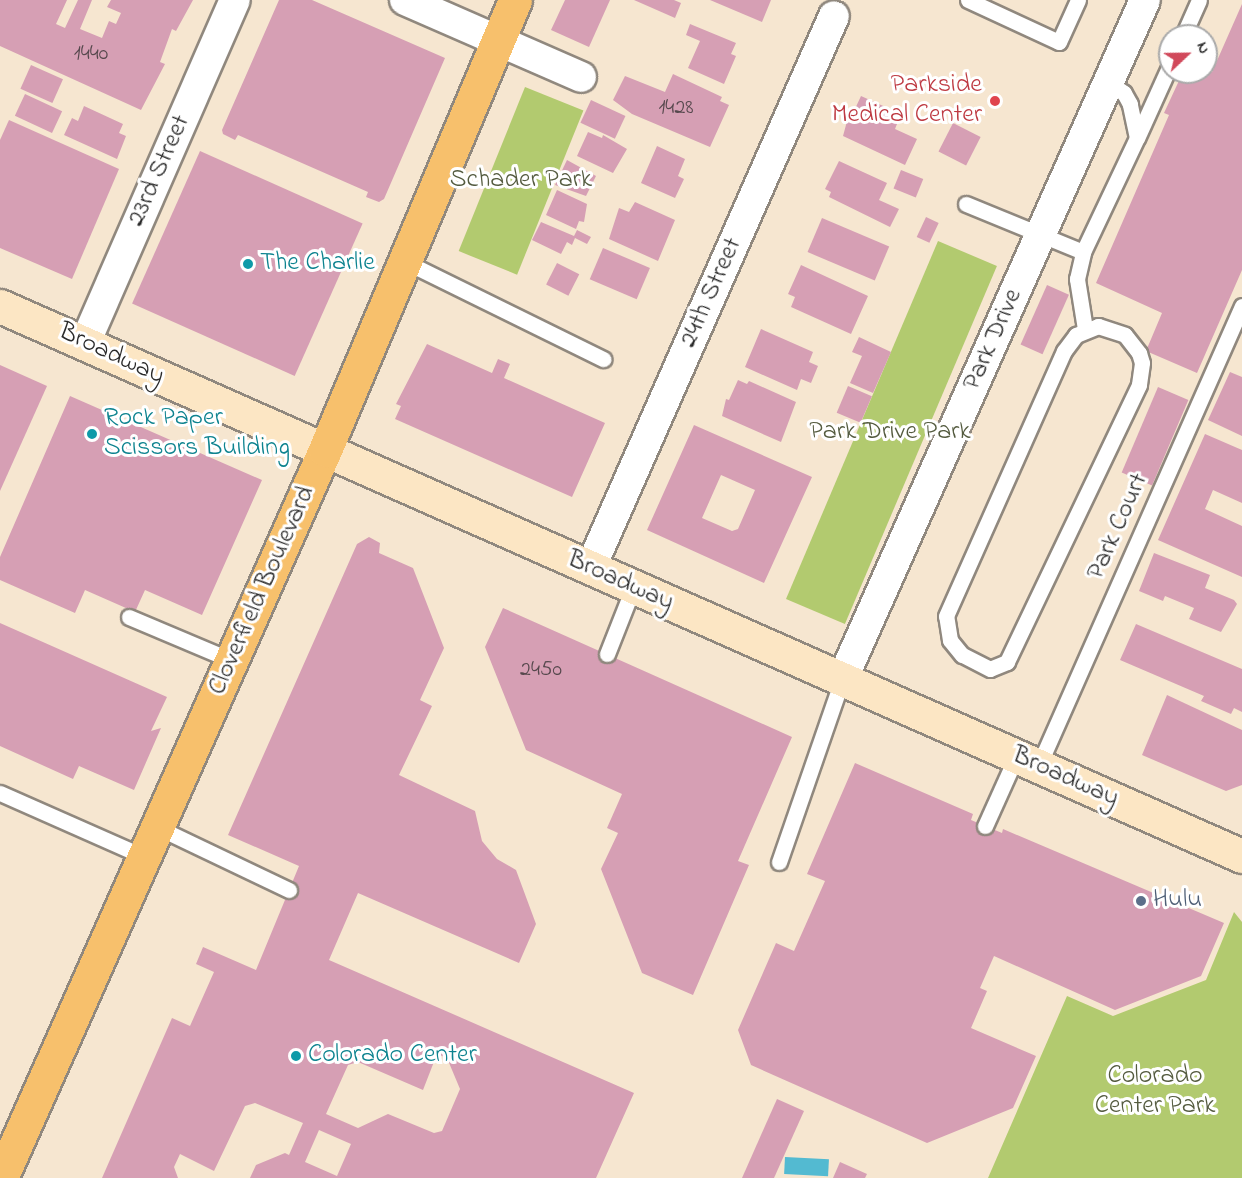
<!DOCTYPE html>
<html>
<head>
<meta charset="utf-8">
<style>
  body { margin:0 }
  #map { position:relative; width:1242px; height:1178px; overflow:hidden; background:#f6e6d0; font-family:"Indie Flower",sans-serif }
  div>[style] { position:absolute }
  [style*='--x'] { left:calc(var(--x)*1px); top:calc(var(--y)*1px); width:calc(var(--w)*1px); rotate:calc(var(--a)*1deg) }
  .green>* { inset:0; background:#b2ca6f; transform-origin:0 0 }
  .water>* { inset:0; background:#53bad1; transform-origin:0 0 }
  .building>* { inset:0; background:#d69fb4; transform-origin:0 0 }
  .roads { filter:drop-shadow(2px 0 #90887e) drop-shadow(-2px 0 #90887e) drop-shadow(0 2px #90887e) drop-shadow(0 -2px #90887e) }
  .lane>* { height:15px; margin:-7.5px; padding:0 7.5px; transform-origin:7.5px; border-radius:7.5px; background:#fff }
  .street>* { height:30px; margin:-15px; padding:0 15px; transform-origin:15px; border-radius:15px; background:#fff }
  .secondary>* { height:33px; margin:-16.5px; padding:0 16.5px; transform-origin:16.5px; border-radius:16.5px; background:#fce6c4 }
  .primary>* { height:33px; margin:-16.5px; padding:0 16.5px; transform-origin:16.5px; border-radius:16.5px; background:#f7c06c }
  .dots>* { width:16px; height:16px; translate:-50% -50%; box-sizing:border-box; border:3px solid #fff; border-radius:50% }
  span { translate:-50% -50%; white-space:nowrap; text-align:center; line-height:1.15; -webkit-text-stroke:6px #fff; paint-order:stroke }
  .number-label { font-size:22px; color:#56484d }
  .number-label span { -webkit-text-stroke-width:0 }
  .health-label { font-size:26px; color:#be3a42 }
  .right { translate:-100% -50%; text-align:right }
  .street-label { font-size:26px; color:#2b2b2b }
  .park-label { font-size:26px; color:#545b3f }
  .culture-label { font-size:26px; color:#0d838f }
  .left { translate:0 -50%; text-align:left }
  .service-label { font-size:26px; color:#4e5e75 }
  .north { position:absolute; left:1158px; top:24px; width:60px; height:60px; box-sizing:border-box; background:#fff; border:2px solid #aaa; border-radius:50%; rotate:68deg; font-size:16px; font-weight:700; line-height:24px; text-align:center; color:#2b2b2b }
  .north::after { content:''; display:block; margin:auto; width:21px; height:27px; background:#d1495b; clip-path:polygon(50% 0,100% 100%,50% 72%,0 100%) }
</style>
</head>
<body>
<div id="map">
  <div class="green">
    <div style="left:525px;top:87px;width:63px;height:177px;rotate:22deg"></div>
    <div style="left:938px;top:241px;width:64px;height:389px;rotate:23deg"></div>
    <div style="clip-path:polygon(1234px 912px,1242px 922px,1242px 1178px,988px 1178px,1067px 996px,1113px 1016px,1206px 980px)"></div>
  </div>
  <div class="water">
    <div style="left:785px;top:1157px;width:44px;height:17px;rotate:3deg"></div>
  </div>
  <div class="building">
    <div style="clip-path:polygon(0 0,67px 0,56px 24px,65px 28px,78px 0,92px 0,80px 29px,102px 38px,109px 21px,116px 24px,121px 13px,107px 7px,111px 0,193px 0,176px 31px,172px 29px,160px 62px,165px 64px,141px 110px,0 46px)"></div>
    <div style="clip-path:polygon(279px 0,312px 0,445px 58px,384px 199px,379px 202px,366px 197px,368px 192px,238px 135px,235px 140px,223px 134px,222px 130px)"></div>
    <div style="clip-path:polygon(565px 0,610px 0,589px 47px,551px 30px)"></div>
    <div style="clip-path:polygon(634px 0,674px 0,681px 3px,675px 18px)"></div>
    <div style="clip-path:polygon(710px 0,771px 0,762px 22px)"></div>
    <div style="clip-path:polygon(1242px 4px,1242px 270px,1197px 373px,1146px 351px,1162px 313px,1096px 283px,1169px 115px,1164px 113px,1183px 72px,1212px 72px)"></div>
    <div style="clip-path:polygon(690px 24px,736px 43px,731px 54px,736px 56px,724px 84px,688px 68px,700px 41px,686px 35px)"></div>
    <div style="left:31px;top:65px;width:35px;height:26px;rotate:24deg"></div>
    <div style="clip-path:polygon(673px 74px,722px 97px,720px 101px,729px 105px,710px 147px,632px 114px,613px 100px,625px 76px,665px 92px)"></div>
    <div style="left:25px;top:94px;width:41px;height:24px;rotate:25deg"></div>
    <div style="clip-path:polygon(861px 96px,901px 114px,895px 129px,917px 139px,905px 165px,843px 136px,850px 110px,854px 111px)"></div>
    <div style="left:591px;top:100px;width:38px;height:25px;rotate:25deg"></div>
    <div style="clip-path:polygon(84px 106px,123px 124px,119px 133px,126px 136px,117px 159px,64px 135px,72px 118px,78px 121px)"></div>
    <div style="clip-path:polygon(9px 120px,119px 169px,72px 279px,0 248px,0 140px)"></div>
    <div style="left:953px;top:123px;width:31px;height:32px;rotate:27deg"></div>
    <div style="clip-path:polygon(588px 132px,602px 138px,603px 135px,627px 149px,613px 173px,577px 156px)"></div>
    <div style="clip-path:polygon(657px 146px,685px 159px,678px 176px,684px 179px,675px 198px,641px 183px)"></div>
    <div style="left:200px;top:151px;width:178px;height:167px;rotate:24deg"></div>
    <div style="clip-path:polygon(567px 160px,596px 176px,586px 196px,555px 185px)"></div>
    <div style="clip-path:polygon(839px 161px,887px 183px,879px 200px,899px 209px,890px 227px,829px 197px,831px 192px,825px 189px)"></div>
    <div style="left:901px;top:170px;width:24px;height:20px;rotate:22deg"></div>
    <div style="clip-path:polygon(557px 190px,587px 204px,584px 222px,579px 221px,576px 229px,546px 215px)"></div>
    <div style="clip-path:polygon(635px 202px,675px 220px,658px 261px,609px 239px,619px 208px,629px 212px)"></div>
    <div style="left:926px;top:217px;width:14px;height:22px;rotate:25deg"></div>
    <div style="left:822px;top:218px;width:73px;height:37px;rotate:23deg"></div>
    <div style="clip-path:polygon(541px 222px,574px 236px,577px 230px,591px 237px,587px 244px,575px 238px,572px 245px,567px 242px,561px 254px,532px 240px)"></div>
    <div style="left:603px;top:248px;width:51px;height:34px;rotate:23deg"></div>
    <div style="left:557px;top:263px;width:25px;height:24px;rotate:27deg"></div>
    <div style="clip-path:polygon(801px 265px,868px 296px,851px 334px,791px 307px,795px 297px,788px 294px)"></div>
    <div style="left:1047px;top:285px;width:24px;height:65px;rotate:24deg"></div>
    <div style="clip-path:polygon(761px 329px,813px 352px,809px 362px,818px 366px,811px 383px,801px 379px,797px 390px,745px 367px)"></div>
    <div style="clip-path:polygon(859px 337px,891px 352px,873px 393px,850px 383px,862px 356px,852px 352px)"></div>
    <div style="clip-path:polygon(427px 344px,492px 373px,498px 359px,510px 364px,504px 378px,605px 423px,572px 497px,395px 419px,401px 406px,396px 404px)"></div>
    <div style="clip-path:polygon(0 365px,47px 386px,0 491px)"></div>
    <div style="clip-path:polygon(1230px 372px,1242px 377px,1242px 436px,1208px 420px)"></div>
    <div style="clip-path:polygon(738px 380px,747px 384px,749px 381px,796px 402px,781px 442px,722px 416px,726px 399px,729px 400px)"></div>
    <div style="left:848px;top:386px;width:26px;height:29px;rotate:23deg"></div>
    <div style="left:1158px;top:387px;width:33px;height:93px;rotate:23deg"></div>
    <div style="clip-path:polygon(70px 396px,262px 480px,202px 615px,145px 590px,135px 612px,85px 590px,75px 613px,0 580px,0 557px)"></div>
    <div style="clip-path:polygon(evenodd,694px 425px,812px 477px,764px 583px,647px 530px,694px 425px,721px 475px,755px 490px,738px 529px,732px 531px,702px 518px,721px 475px)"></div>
    <div style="clip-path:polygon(1205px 434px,1242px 450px,1242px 503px,1213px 490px,1205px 509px,1242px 526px,1242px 577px,1158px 540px)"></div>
    <div style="clip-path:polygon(evenodd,369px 537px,380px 543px,379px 553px,413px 568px,444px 648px,420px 700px,432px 706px,399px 775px,475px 811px,482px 841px,497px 859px,516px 870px,536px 924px,519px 963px,358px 893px,329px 960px,634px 1093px,596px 1178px,250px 1178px,256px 1165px,285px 1153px,289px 1155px,303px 1123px,255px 1103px,245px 1106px,214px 1171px,180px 1154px,174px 1167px,178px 1178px,102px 1178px,172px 1018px,190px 1026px,214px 972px,196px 964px,203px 947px,256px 970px,299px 866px,228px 835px,357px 544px,369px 537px,437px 1054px,447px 1058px,460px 1089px,442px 1131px,434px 1133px,388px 1114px,358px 1128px,326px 1114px,348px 1065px,358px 1062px,423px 1090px,437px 1054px,369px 537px,319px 1130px,351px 1144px,337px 1176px,305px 1162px,319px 1130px)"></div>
    <div style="clip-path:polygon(1154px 553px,1210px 575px,1205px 588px,1234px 600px,1237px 604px,1221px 632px,1189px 619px,1194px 608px,1165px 596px,1163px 601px,1139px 591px)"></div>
    <div style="clip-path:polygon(503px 608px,792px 737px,738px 861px,749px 865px,693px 995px,642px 973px,601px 869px,618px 833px,607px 828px,622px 794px,526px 750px,485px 647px)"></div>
    <div style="clip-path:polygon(0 623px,167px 697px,151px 731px,161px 728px,134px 790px,79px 766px,73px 779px,0 746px)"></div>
    <div style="clip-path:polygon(1136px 624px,1242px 669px,1242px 712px,1234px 708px,1231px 714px,1201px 701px,1204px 696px,1120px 660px)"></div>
    <div style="clip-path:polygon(1167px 695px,1242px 730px,1242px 785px,1226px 791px,1142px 755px)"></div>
    <div style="clip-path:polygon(855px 763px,973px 814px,971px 820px,1002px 833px,1003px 829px,1224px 923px,1201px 976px,1115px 1010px,994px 956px,980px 988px,987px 991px,971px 1028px,1036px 1056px,1013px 1108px,927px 1143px,751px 1065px,738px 1030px,776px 943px,794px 951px,825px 881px,807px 874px)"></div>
    <div style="clip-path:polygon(777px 1099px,804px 1111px,774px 1178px,742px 1178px)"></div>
    <div style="clip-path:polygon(840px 1162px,867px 1174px,865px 1178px,833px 1178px)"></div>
  </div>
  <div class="roads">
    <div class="lane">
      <div style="--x:968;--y:0;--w:100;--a:24.8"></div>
      <div style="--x:1059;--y:42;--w:46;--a:-65.7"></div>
      <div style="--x:1183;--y:36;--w:39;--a:-66"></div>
      <div style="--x:1138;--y:136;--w:78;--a:-65.7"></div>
      <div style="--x:966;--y:204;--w:126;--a:22.3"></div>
      <div style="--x:406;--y:262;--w:220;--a:26.2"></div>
      <div style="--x:1098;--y:326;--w:28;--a:18"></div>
      <div style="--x:1125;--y:335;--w:23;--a:52"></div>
      <div style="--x:1139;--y:353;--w:10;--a:73"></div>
      <div style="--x:1142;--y:363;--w:22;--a:98"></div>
      <div style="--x:1139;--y:385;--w:307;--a:115.5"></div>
      <div style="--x:1007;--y:662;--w:18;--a:158"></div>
      <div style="--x:990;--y:669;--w:31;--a:-153"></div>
      <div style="--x:962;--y:655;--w:19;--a:-129"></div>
      <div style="--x:950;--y:640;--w:24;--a:-99"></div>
      <div style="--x:946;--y:616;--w:290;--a:-66"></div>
      <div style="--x:1064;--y:351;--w:20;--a:-53"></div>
      <div style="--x:1076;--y:335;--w:24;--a:-22"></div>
      <div style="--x:1085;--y:329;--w:51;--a:-99.1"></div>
      <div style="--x:1077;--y:279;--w:28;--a:-77"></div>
      <div style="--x:1083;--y:252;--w:126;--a:-64.7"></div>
      <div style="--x:1137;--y:138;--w:35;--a:-102"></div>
      <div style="--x:1130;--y:104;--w:13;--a:-119"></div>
      <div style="--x:1124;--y:93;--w:19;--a:-145"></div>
      <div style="--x:129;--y:617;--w:113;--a:22.9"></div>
      <div style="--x:607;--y:654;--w:71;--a:-68.5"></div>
      <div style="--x:1038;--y:767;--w:504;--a:-66.13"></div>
      <div style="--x:0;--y:793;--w:158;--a:23.8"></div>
      <div style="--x:985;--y:826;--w:76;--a:-65.8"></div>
      <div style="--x:159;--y:828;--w:144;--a:25.5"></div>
      <div style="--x:779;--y:862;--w:193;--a:-70.9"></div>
    </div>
    <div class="street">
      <div style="--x:405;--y:0;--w:192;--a:23.6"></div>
      <div style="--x:85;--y:343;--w:374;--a:-66.4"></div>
      <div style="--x:590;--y:569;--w:604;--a:-66.19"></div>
      <div style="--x:842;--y:680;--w:744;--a:-65.98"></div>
    </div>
    <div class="secondary">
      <div style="--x:0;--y:306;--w:1358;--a:23.89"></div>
    </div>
    <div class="primary">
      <div style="--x:1;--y:1178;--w:797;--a:-66.01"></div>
      <div style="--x:325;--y:450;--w:488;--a:-67.1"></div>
    </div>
  </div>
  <div class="dots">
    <div style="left:995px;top:101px;background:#e0444e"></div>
    <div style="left:248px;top:264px;background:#0f9aa8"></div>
    <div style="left:92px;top:434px;background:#0f9aa8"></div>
    <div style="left:1141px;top:901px;background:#5c6f8a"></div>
    <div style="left:296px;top:1056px;background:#0f9aa8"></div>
  </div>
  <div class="number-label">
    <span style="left:91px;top:55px">1440</span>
    <span style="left:676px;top:109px">1428</span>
    <span style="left:541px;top:671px">2450</span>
  </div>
  <div class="health-label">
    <span class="right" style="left:982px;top:101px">Parkside<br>Medical Center</span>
  </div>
  <div class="street-label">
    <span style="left:160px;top:171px;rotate:-66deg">23rd Street</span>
    <span style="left:712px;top:293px;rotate:-66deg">24th Street</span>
    <span style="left:994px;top:340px;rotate:-66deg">Park Drive</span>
    <span style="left:111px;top:355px;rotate:25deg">Broadway</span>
    <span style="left:1119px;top:527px;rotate:-66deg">Park Court</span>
    <span style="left:620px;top:582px;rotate:24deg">Broadway</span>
    <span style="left:263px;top:591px;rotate:-66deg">Cloverfield Boulevard</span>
    <span style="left:1065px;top:778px;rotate:24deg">Broadway</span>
  </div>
  <div class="park-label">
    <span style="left:521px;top:181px">Schader Park</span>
    <span style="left:890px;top:433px">Park Drive Park</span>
    <span style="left:1155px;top:1092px">Colorado<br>Center Park</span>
  </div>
  <div class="culture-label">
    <span class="left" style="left:260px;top:264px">The Charlie</span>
    <span class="left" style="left:104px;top:434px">Rock Paper<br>Scissors Building</span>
    <span class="left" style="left:308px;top:1056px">Colorado Center</span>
  </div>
  <div class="service-label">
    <span class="left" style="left:1153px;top:901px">Hulu</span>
  </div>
  <div class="north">N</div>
</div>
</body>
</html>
